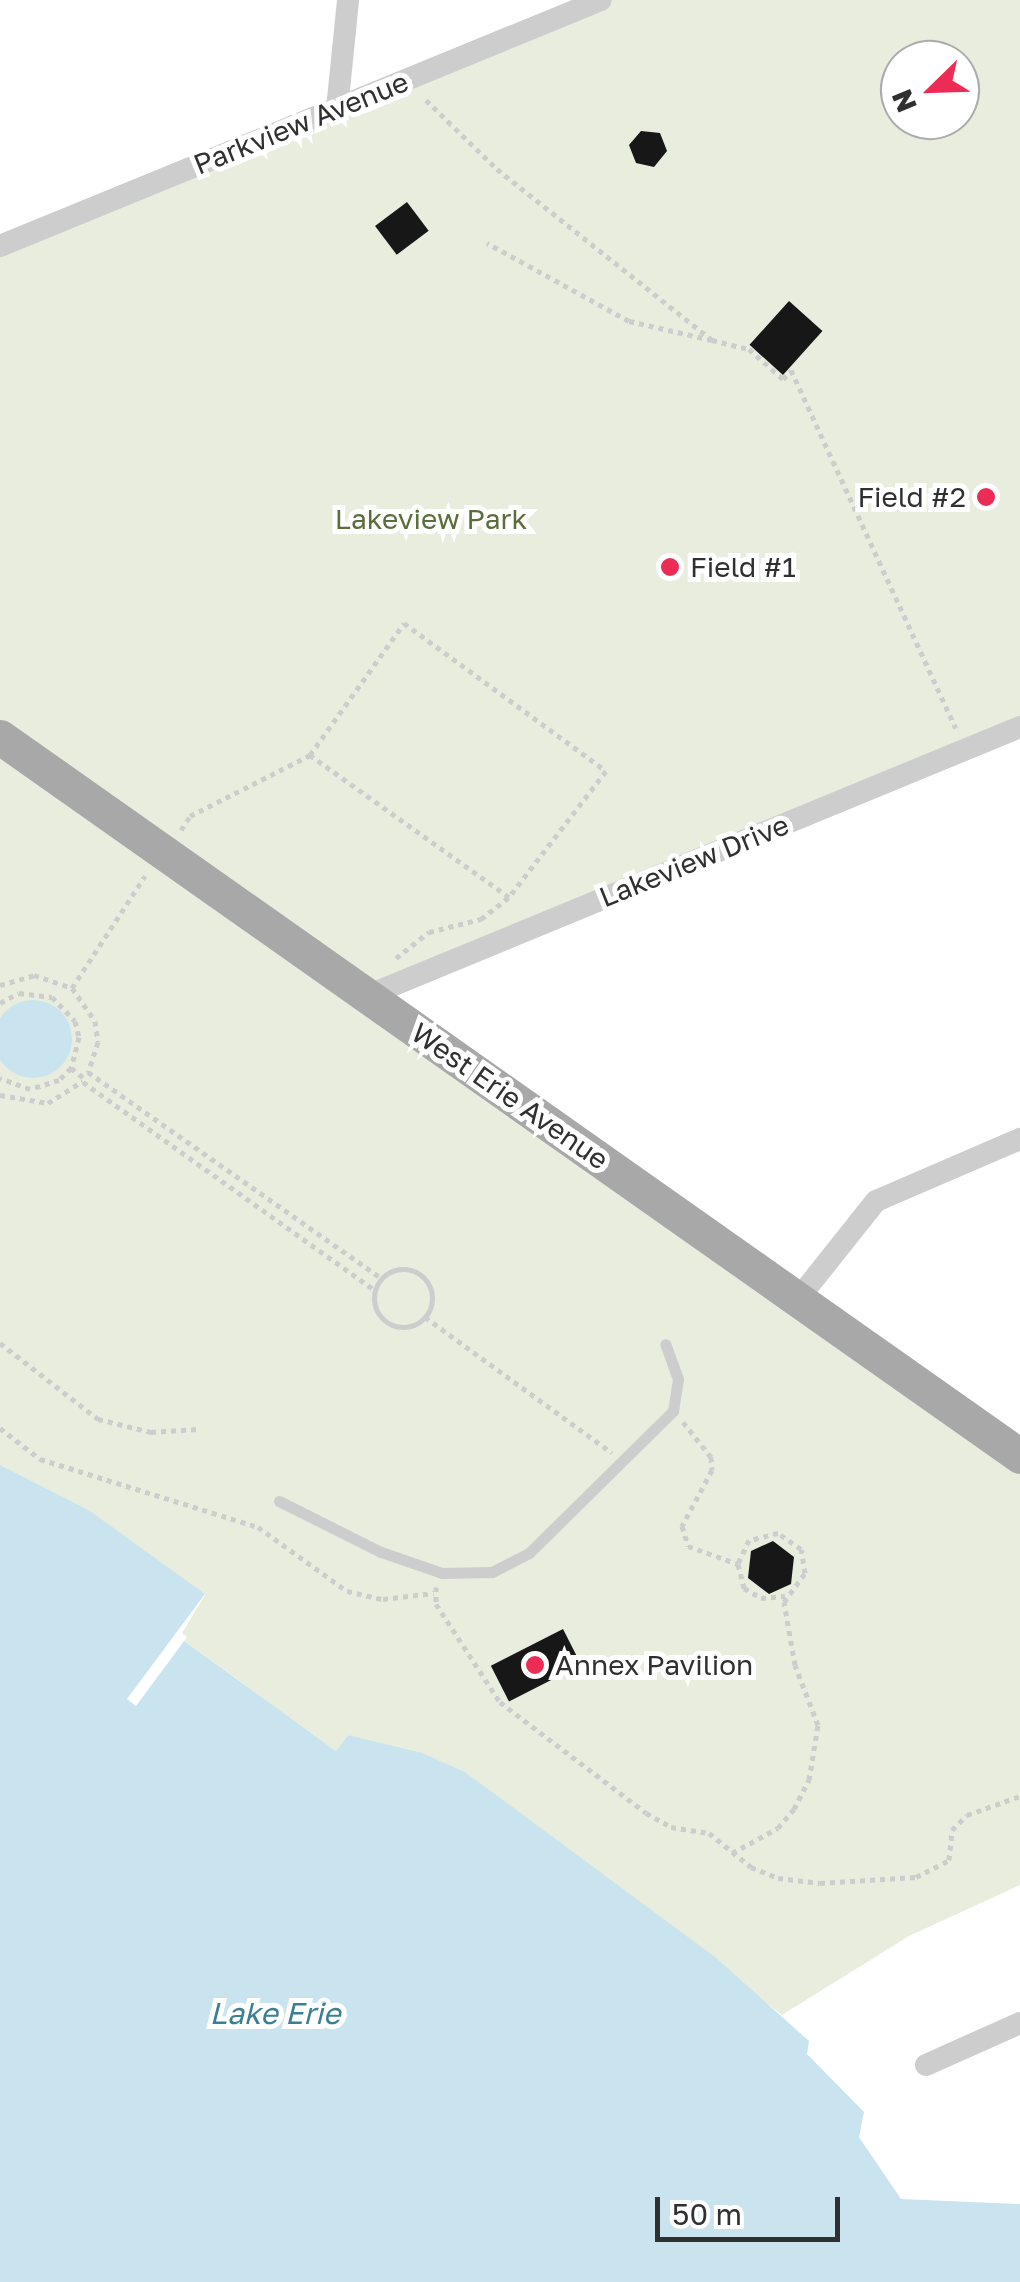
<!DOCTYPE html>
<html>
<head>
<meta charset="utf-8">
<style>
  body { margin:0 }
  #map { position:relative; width:1020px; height:2282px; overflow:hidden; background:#fff; font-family:"Golos Text",sans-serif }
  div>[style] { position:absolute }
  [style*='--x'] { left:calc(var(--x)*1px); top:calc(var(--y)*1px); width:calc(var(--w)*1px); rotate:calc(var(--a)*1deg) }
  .green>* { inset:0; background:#e8eddd }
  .water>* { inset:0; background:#c9e4ee }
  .round { border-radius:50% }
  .pier>* { inset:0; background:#fff }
  .building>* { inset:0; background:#171717; transform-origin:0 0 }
  .path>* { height:5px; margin-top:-2.5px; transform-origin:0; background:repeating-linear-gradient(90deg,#cdcdcd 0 5px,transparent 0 10px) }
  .path>.ring { margin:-2.5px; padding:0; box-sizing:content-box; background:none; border:5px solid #cdcdcd; border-radius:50% }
  .service>* { height:11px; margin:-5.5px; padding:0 5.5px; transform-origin:5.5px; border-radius:5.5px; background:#cdcdcd }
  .minor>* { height:22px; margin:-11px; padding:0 11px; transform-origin:11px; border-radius:11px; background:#cdcdcd }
  .primary>* { height:35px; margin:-17.5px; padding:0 17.5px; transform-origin:17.5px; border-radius:17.5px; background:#a8a8a8 }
  .dots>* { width:28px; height:28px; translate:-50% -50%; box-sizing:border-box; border:5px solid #fff; border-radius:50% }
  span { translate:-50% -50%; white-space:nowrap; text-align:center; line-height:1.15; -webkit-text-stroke:10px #fff; paint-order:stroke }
  .street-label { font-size:28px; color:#303030 }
  .poi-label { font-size:28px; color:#303030 }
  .right { translate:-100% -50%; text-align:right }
  .left { translate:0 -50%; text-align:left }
  .park-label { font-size:28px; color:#5a6d3b }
  .water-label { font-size:30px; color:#3a7f96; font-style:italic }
  .north { position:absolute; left:880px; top:40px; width:100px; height:100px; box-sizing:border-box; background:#fff; border:2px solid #acacac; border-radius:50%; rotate:247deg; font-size:28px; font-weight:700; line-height:40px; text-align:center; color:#303030 }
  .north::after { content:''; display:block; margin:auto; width:35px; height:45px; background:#ec2c55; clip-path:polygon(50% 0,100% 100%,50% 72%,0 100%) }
  .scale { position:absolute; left:655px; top:2197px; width:185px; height:45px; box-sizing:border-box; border:5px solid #303030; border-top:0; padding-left:12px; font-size:30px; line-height:35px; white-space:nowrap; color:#303030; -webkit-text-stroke:8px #fff; paint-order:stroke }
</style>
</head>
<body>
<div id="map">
  <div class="green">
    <div style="clip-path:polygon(evenodd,601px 0,1020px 0,1020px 727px,368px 996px,1020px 1456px,1020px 1885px,909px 1936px,782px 2015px,465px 1772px,348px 1735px,336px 1751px,175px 1634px,204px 1594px,0 1465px,0 246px,601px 0,900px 60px,960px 60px,960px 120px,900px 120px,900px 60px)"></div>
  </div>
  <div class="water">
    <div class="round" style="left:-6px;top:1000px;width:78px;height:78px"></div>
    <div style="clip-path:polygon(0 1465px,90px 1511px,205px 1594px,176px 1635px,336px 1751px,348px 1735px,422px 1753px,465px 1772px,715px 1957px,809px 2041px,807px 2054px,864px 2112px,859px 2137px,901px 2199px,1020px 2204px,1020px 2282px,0 2282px)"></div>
  </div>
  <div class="pier">
    <div style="clip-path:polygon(208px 1590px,182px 1633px,187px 1637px,136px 1706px,127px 1699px)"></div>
  </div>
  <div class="building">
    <div style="clip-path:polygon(641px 131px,660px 133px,667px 151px,654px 167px,636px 163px,629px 145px)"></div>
    <div style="left:407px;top:202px;width:36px;height:40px;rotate:53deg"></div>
    <div style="left:789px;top:301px;width:45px;height:59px;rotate:42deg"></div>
    <div style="clip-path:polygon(773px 1541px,794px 1557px,791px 1584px,769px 1594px,748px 1578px,751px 1551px)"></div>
    <div style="left:563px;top:1629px;width:40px;height:81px;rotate:63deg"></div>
  </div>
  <div class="path">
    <div style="--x:426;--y:100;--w:99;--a:44.2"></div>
    <div style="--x:497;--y:169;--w:275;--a:38.5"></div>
    <div style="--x:712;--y:340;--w:85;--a:-167.1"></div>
    <div style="--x:629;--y:321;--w:162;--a:-151.2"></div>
    <div style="--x:712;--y:340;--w:38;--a:14"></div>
    <div style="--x:749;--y:349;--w:45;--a:41.4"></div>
    <div style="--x:783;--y:379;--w:12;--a:-48"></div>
    <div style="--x:791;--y:370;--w:394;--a:65.3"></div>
    <div style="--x:181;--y:830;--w:17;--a:-57"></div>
    <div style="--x:190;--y:816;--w:135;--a:-26.9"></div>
    <div style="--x:310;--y:755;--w:162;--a:-54.5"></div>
    <div style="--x:404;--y:623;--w:250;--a:36.2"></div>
    <div style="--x:606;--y:771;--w:159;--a:127.6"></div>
    <div style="--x:509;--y:897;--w:244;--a:-144.5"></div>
    <div style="--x:396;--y:958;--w:42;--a:-38.2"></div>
    <div style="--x:429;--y:932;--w:54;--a:-14"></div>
    <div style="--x:481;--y:919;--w:36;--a:-38"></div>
    <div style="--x:0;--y:985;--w:35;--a:-16"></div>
    <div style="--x:34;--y:975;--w:40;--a:18.9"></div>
    <div style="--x:72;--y:988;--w:40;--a:55.1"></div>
    <div style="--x:95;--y:1021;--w:21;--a:82"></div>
    <div style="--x:98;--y:1042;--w:32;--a:108"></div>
    <div style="--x:72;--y:988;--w:134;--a:-56.9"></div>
    <div style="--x:0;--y:1003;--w:21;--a:-28"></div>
    <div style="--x:19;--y:993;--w:33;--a:7"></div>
    <div style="--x:52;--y:997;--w:33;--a:46"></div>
    <div style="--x:75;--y:1021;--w:16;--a:76"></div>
    <div style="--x:79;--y:1037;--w:32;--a:104"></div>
    <div style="--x:71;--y:1068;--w:17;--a:135"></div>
    <div style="--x:59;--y:1080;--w:30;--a:163"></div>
    <div style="--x:30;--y:1089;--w:32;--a:-160"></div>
    <div style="--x:71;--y:1068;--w:18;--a:38"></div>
    <div style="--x:88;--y:1072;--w:360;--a:35.1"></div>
    <div style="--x:83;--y:1082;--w:359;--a:35.5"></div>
    <div style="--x:0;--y:1095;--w:49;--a:9.5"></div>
    <div style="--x:48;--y:1103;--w:41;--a:-32.2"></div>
    <div class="ring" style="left:374px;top:1269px;width:53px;height:53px"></div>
    <div style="--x:425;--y:1317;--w:231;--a:36"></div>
    <div style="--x:0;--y:1343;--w:124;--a:37.8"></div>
    <div style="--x:98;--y:1419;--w:55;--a:13.8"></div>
    <div style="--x:151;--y:1432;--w:46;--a:-3.7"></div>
    <div style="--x:683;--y:1422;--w:45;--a:51.3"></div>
    <div style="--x:711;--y:1457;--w:13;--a:86"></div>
    <div style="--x:712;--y:1470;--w:64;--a:118.2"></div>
    <div style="--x:682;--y:1526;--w:21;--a:73"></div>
    <div style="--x:688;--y:1546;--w:53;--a:19.8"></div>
    <div style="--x:0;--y:1428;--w:51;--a:37.8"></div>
    <div style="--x:40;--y:1459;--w:228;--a:17.3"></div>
    <div style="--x:258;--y:1527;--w:110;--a:35.7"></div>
    <div style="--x:347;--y:1591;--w:37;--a:13"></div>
    <div style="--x:383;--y:1599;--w:51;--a:-6.7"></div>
    <div style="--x:436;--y:1587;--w:17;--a:90"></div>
    <div style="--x:436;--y:1604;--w:117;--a:56.9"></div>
    <div style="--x:500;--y:1702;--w:183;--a:37.2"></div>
    <div style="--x:646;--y:1813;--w:29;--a:29"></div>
    <div style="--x:671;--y:1827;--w:38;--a:9"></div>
    <div style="--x:709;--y:1833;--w:54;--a:39"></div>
    <div style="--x:751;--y:1867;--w:29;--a:22"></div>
    <div style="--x:778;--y:1878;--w:42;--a:6.8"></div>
    <div style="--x:820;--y:1883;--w:96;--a:-3.6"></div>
    <div style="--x:916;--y:1877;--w:37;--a:-27"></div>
    <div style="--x:949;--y:1860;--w:30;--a:-84"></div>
    <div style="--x:952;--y:1830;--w:21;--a:-45"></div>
    <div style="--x:967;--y:1815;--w:56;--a:-19.7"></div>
    <div style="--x:732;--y:1853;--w:52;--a:-28.5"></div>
    <div style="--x:778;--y:1828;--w:25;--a:-50"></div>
    <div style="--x:794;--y:1809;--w:33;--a:-63"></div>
    <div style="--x:809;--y:1780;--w:56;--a:-80.7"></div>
    <div style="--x:818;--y:1725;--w:64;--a:-111"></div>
    <div style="--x:795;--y:1665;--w:64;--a:-99.9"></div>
    <div style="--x:784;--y:1602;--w:36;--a:-54"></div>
    <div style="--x:805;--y:1573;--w:24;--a:-99"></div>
    <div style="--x:801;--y:1549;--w:28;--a:-145"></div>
    <div style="--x:778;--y:1533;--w:30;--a:166"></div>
    <div style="--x:749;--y:1540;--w:26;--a:115"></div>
    <div style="--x:738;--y:1564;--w:25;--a:76"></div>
    <div style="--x:744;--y:1588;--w:20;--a:30"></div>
    <div style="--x:761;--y:1598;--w:24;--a:-5"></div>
  </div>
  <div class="service">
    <div style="--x:279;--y:1501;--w:114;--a:26.6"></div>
    <div style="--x:381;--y:1552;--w:65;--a:19"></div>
    <div style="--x:442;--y:1573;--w:50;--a:-1.1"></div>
    <div style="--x:492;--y:1572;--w:42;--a:-27.2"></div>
    <div style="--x:529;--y:1553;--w:202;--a:-44.6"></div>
    <div style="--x:673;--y:1411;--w:32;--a:-81"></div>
    <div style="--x:678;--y:1379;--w:37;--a:-110"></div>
  </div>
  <div class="minor">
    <div style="--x:337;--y:109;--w:110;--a:-84.2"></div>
    <div style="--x:0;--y:246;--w:649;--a:-22.26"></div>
    <div style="--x:367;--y:996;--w:706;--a:-22.39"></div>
    <div style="--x:798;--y:1299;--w:125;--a:-51.5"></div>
    <div style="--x:876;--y:1201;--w:157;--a:-23.3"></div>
    <div style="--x:926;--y:2065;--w:103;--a:-24.1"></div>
  </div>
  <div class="primary">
    <div style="--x:0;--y:737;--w:1248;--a:35.18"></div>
  </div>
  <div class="dots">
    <div style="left:986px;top:497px;background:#ec2c55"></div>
    <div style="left:670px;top:567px;background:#ec2c55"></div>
    <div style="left:535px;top:1665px;background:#ec2c55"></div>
  </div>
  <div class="street-label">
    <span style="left:301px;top:123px;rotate:-22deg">Parkview Avenue</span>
    <span style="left:694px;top:861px;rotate:-22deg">Lakeview Drive</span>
    <span style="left:510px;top:1096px;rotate:35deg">West Erie Avenue</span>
  </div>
  <div class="poi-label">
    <span class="right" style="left:966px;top:497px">Field #2</span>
    <span class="left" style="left:690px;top:567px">Field #1</span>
    <span class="left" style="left:555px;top:1665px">Annex Pavilion</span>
  </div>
  <div class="park-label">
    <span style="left:431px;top:519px">Lakeview Park</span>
  </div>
  <div class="water-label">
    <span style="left:275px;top:2013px">Lake Erie</span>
  </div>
  <div class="north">N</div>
  <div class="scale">50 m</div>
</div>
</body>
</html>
